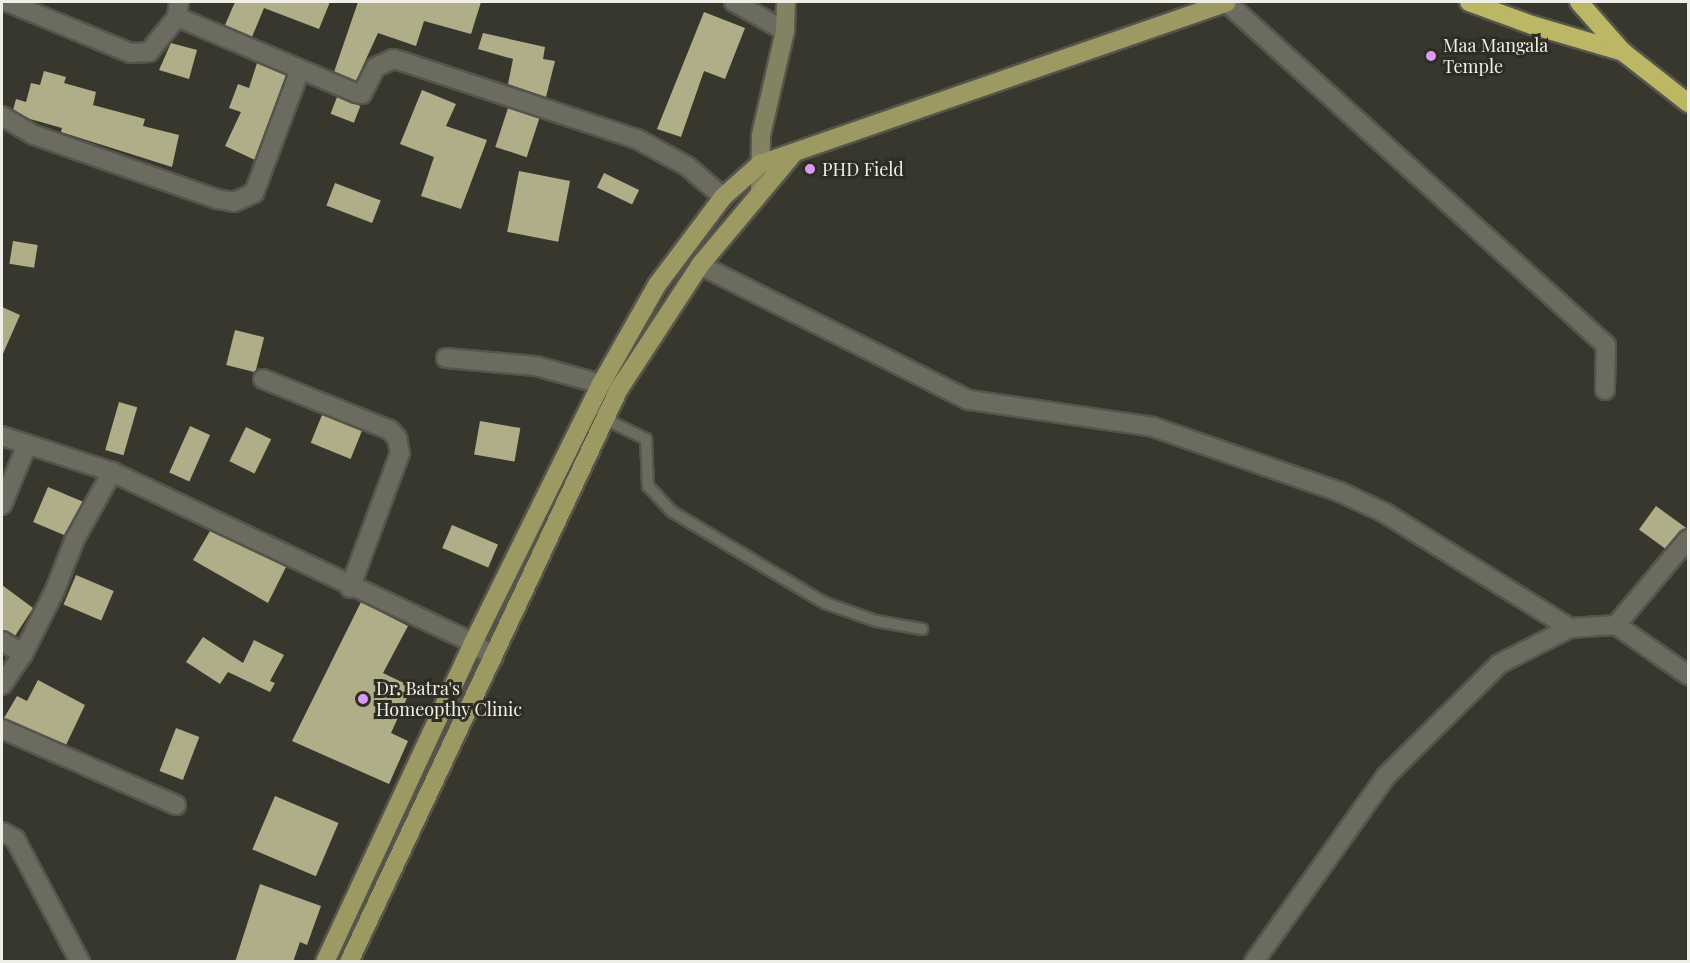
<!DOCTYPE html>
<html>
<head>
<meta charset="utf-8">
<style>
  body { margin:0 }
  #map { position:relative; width:1690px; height:963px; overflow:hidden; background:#38372d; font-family:"Playfair Display",serif }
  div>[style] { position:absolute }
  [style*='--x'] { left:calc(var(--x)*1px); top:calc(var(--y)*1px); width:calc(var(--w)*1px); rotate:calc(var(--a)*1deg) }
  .building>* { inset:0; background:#afae89; transform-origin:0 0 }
  .roads { filter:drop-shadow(2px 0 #55554c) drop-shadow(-2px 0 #55554c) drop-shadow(0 2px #55554c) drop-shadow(0 -2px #55554c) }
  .lane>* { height:10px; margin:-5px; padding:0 5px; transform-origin:5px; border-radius:5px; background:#6b6b5f }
  .street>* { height:18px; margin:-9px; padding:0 9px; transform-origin:9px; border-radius:9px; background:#6b6b5f }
  .secondary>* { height:18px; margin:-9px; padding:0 9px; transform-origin:9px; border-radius:9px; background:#838261 }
  .primary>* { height:18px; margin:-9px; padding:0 9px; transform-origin:9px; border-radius:9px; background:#9c9963 }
  .highway>* { height:18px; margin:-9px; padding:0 9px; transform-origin:9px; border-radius:9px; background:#bcb765 }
  .dots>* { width:16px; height:16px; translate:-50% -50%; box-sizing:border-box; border:3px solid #2e2d23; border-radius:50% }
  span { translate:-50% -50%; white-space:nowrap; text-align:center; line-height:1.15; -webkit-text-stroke:6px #2e2d23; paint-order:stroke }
  .poi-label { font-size:18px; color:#efefe8 }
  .left { translate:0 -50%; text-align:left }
  .frame { position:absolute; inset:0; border:3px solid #efefe8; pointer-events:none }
</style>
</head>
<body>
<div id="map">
  <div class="building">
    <div style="clip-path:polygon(235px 2px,330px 2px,319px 29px,264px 8px,252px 37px,225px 25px)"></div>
    <div style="clip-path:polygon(358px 2px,481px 2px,471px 34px,424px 21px,416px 46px,378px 33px,356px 81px,334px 72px)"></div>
    <div style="clip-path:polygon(704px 12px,745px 28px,725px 79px,704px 71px,681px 137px,657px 129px)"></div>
    <div style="clip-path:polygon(483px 33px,545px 47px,543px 59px,555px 61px,546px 97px,508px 84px,513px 59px,478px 49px)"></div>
    <div style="clip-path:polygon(171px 43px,197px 50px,189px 79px,159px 70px)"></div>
    <div style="clip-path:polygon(257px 63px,286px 75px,255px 160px,225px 146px,241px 112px,229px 108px,238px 84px,249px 88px)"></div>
    <div style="clip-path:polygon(44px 71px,66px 77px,64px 83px,96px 92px,93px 105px,145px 119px,143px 126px,179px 135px,172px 167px,61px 132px,62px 128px,30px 119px,13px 110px,16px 99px,26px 102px,31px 83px,40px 85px)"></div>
    <div style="clip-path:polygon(422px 90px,456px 104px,446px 126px,487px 140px,461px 209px,421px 196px,434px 157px,400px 144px)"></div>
    <div style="left:337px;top:97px;width:25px;height:18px;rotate:21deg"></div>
    <div style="left:508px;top:108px;width:33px;height:41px;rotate:18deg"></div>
    <div style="left:519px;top:171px;width:52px;height:62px;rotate:11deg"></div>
    <div style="left:604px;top:173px;width:39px;height:16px;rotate:26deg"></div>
    <div style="left:335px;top:183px;width:49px;height:24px;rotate:21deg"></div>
    <div style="left:13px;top:241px;width:25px;height:23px;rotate:9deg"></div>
    <div style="clip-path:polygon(2px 307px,20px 315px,2px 356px)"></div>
    <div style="left:235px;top:330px;width:30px;height:36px;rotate:14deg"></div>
    <div style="left:119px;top:402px;width:19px;height:50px;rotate:16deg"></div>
    <div style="left:322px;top:415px;width:43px;height:30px;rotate:22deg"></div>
    <div style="left:480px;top:421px;width:41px;height:34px;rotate:10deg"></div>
    <div style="left:190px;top:426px;width:22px;height:51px;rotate:24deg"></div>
    <div style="left:246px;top:427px;width:28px;height:38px;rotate:26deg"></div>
    <div style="left:48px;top:487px;width:38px;height:38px;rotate:23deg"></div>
    <div style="left:1656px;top:506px;width:37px;height:29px;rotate:36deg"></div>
    <div style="left:452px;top:525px;width:50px;height:25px;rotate:23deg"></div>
    <div style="clip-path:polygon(210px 531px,286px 567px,268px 603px,193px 560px)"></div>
    <div style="left:76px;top:575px;width:41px;height:32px;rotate:23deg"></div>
    <div style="clip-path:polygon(2px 585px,33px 608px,15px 636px,2px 630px)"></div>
    <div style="clip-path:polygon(361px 602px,408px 626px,383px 673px,412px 687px,391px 733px,408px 741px,389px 784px,292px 741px)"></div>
    <div style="clip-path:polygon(203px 637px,243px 663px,254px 640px,284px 655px,270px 681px,275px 683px,270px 692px,228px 672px,220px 684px,186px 662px)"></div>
    <div style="clip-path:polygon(38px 680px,85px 705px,66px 745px,4px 718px,17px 696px,27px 701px)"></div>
    <div style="left:176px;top:728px;width:25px;height:46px;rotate:21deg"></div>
    <div style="left:275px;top:796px;width:69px;height:58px;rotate:23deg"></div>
    <div style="clip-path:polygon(260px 884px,321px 906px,307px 945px,300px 942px,293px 962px,235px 962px)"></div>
  </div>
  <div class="roads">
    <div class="lane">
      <div style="--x:605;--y:419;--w:46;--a:26"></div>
      <div style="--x:646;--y:439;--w:47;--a:87.6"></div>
      <div style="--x:648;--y:486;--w:34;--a:47"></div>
      <div style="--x:671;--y:511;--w:179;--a:30.9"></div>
      <div style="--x:825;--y:603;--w:54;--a:19.4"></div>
      <div style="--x:876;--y:621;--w:47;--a:9.9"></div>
    </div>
    <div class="street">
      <div style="--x:7;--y:2;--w:134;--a:22.4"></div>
      <div style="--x:131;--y:53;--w:18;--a:-3"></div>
      <div style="--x:149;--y:52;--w:45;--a:-51.3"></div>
      <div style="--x:179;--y:2;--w:15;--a:98"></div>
      <div style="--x:177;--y:17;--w:194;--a:23"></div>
      <div style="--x:356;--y:93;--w:6;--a:9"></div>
      <div style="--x:362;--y:94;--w:30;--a:-63"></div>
      <div style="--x:376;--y:67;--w:19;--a:-25"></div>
      <div style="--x:393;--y:59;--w:11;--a:15"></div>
      <div style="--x:404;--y:62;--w:245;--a:18.3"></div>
      <div style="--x:637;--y:139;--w:57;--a:28.4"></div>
      <div style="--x:687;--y:166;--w:48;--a:40.7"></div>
      <div style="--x:734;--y:2;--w:59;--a:29.6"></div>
      <div style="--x:1226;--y:2;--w:512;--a:42.07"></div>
      <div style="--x:1606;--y:345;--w:45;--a:91.3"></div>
      <div style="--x:2;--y:116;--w:37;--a:31"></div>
      <div style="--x:34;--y:135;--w:194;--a:19.3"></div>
      <div style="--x:217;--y:199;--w:17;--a:10"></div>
      <div style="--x:234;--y:202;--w:22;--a:-24"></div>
      <div style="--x:254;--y:193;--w:131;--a:-69.5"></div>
      <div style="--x:700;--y:265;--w:301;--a:26.7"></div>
      <div style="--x:969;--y:400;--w:186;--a:8.3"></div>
      <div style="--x:1153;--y:427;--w:198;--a:19.2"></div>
      <div style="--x:1340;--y:492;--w:50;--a:25"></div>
      <div style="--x:1385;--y:513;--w:218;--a:31.9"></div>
      <div style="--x:446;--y:358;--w:90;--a:5.1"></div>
      <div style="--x:536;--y:366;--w:67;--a:15.5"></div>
      <div style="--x:263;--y:379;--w:137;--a:21.9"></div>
      <div style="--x:390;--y:430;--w:11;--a:49"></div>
      <div style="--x:397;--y:438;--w:15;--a:79"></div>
      <div style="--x:400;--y:453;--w:144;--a:110.3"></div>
      <div style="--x:2;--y:436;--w:116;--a:18.1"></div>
      <div style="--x:112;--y:472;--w:399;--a:25.3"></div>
      <div style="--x:473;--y:643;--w:25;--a:34"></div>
      <div style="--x:2;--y:505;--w:63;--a:-67.5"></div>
      <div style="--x:1616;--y:625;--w:88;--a:34.8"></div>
      <div style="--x:2;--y:641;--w:25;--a:32"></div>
      <div style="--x:2;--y:685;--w:37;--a:-56"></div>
      <div style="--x:23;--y:654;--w:72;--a:-63.4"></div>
      <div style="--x:55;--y:590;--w:55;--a:-68.6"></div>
      <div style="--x:75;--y:539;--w:77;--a:-61.1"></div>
      <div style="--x:2;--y:729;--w:190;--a:23.6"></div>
      <div style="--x:2;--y:832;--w:15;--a:28"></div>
      <div style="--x:15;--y:839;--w:139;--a:62.1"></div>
      <div style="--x:1254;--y:962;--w:228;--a:-54.6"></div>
      <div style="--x:1386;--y:776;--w:159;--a:-44.7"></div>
      <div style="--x:1499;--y:664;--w:80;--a:-26.9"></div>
      <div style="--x:1570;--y:628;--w:46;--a:-3.7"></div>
      <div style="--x:1616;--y:625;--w:112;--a:-50.1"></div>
    </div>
    <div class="secondary">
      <div style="--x:760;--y:193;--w:58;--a:-89"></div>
      <div style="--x:761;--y:135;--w:107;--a:-77"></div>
      <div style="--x:785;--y:31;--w:29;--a:-88"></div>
    </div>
    <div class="primary">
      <div style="--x:325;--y:962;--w:352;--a:-65.1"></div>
      <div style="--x:473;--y:643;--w:289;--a:-63.7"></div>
      <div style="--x:601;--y:384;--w:114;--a:-60.5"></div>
      <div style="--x:657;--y:285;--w:110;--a:-53.1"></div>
      <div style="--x:723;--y:197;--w:50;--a:-41.7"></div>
      <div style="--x:760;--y:164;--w:494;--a:-19.1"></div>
      <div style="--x:349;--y:962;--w:633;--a:-64.77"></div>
      <div style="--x:619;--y:389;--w:148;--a:-56.8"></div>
      <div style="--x:700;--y:265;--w:145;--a:-50"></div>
    </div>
    <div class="highway">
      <div style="--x:1469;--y:2;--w:67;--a:20.1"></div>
      <div style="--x:1532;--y:25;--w:95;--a:16.5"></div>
      <div style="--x:1579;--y:2;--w:67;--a:48.7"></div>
      <div style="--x:1623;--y:52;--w:83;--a:38.1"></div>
    </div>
  </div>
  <div class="dots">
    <div style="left:1431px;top:56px;background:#da9af6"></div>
    <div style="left:810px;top:169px;background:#da9af6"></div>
    <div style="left:363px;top:699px;background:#da9af6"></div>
  </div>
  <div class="poi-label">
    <span class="left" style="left:1443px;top:56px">Maa Mangala<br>Temple</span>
    <span class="left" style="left:822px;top:169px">PHD Field</span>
    <span class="left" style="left:376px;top:699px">Dr. Batra's<br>Homeopthy Clinic</span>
  </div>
  <div class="frame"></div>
</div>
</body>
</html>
